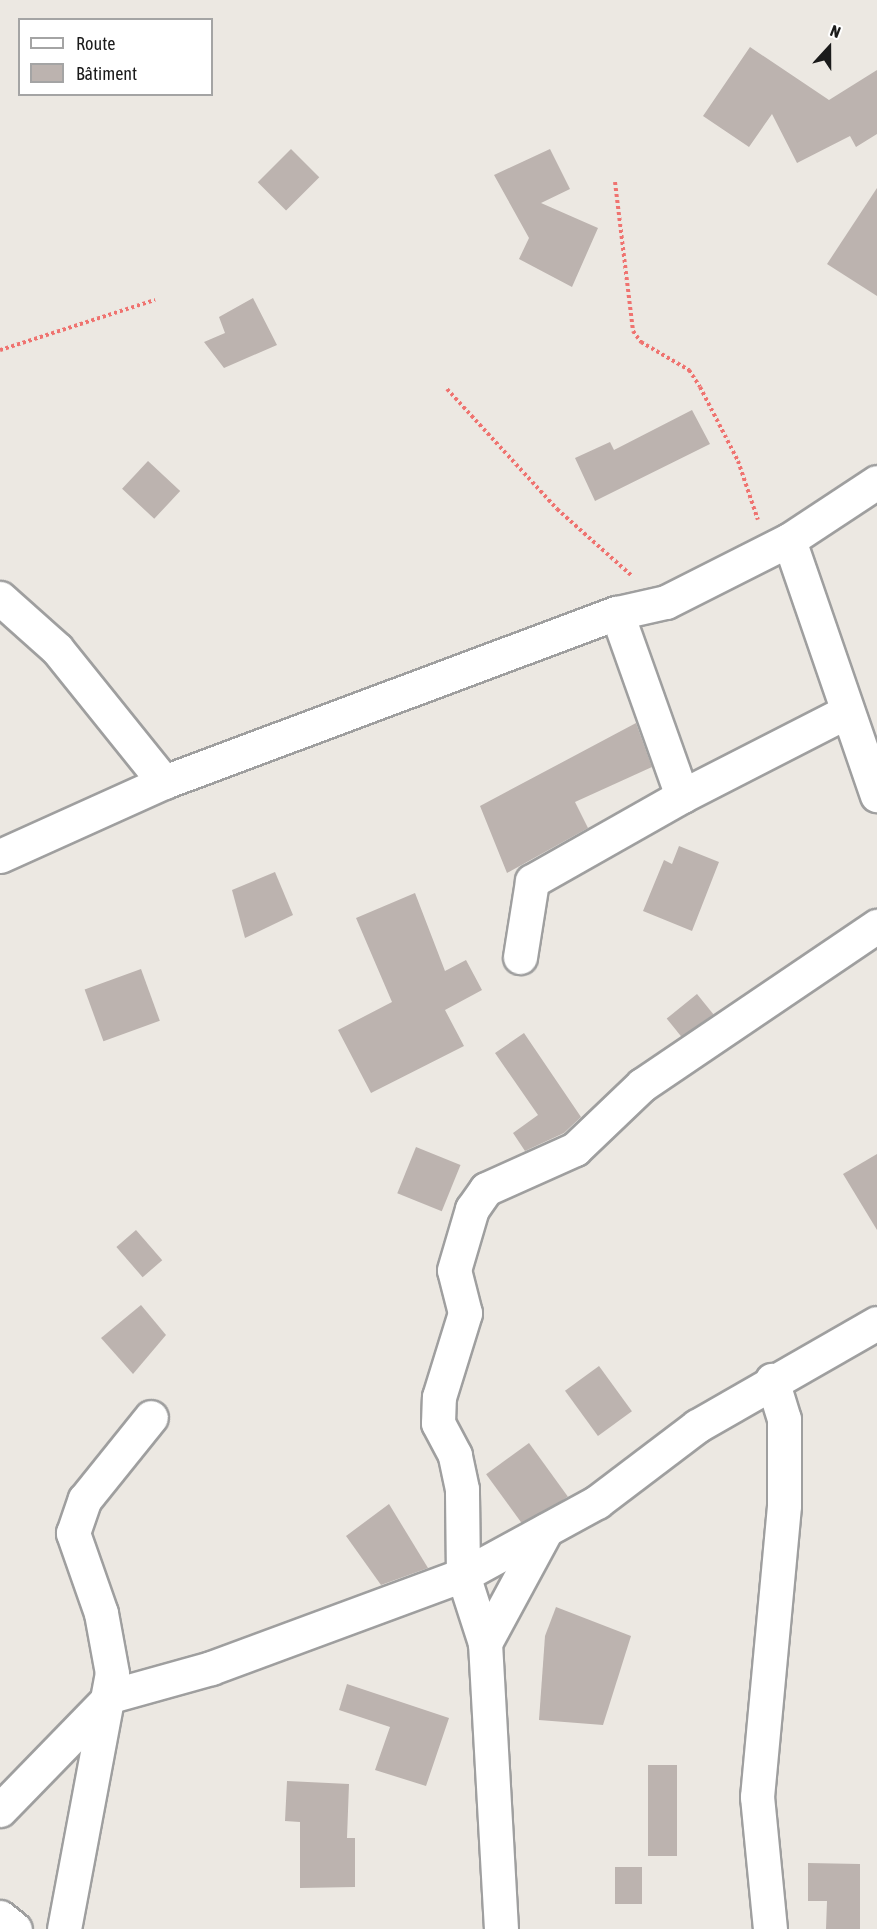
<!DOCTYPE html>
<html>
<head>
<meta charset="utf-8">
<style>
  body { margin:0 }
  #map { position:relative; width:877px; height:1929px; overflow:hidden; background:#ece8e2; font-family:"Asap Condensed",sans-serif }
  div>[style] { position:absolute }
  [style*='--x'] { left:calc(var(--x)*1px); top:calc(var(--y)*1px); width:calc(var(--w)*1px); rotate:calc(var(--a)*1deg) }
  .building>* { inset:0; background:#bcb3af; transform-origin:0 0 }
  .path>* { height:4px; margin-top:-2px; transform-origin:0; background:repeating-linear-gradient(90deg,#ef7370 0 3px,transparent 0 6px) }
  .roads { filter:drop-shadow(2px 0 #9f9f9f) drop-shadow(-2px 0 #9f9f9f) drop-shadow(0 2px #9f9f9f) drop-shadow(0 -2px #9f9f9f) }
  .street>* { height:33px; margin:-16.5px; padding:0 16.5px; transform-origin:16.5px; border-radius:16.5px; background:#fff }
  span { translate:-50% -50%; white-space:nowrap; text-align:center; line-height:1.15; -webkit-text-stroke:6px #fff; paint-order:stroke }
  .legend { position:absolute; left:18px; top:18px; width:195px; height:78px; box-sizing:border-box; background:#fff; border:2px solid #a4a4a4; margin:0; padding:8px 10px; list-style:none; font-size:18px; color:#1b1b1b }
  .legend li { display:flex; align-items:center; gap:12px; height:30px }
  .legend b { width:30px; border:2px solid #a4a4a4 }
  .north { position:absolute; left:799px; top:18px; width:60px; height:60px; -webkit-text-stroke:4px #fff; paint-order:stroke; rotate:21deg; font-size:16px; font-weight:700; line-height:24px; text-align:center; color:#1b1b1b }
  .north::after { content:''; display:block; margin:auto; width:21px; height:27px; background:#1b1b1b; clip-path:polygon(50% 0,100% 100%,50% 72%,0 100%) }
</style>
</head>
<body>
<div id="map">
  <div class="building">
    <div style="clip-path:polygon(750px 47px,829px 100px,877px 70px,877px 134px,856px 147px,850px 136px,797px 163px,772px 114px,749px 147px,703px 116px)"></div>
    <div style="left:291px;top:149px;width:40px;height:47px;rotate:45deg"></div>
    <div style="clip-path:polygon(550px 149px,570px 189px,541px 203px,598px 228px,572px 287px,519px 259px,529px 238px,494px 175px)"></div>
    <div style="clip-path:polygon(877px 188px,877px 296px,827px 264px)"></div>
    <div style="clip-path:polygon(253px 298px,277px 345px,224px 368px,204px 342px,225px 333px,219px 317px)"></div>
    <div style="clip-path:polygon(692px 410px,710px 444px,595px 501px,575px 458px,610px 442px,614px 450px)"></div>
    <div style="left:148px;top:461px;width:44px;height:38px;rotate:43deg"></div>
    <div style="clip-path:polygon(636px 723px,652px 767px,575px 802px,588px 828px,507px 873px,480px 806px)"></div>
    <div style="clip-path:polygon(679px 846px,719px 862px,692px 931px,643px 911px,664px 860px,672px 864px)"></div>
    <div style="clip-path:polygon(275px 872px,293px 915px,245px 938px,232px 890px)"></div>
    <div style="clip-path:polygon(415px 893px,445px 971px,466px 960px,482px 990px,445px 1010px,464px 1046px,371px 1093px,338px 1030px,392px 1002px,356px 918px)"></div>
    <div style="left:141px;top:969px;width:55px;height:60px;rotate:70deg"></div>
    <div style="left:697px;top:994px;width:26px;height:39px;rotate:51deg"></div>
    <div style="clip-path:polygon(524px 1033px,581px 1117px,564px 1133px,525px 1151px,513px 1133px,538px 1115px,495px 1053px)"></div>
    <div style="left:416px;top:1147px;width:48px;height:50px;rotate:22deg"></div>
    <div style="clip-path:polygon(877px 1154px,877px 1230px,843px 1174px)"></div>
    <div style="left:136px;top:1230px;width:40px;height:26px;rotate:49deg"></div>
    <div style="clip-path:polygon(141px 1305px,166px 1335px,133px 1374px,101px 1338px)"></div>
    <div style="left:599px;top:1366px;width:56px;height:42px;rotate:54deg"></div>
    <div style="left:529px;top:1443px;width:66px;height:53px;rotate:54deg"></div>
    <div style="clip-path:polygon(389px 1504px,428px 1568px,381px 1585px,346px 1536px)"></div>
    <div style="clip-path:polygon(556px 1607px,631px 1636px,603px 1725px,539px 1720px,545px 1636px)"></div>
    <div style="clip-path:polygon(347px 1684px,449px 1718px,426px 1786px,375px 1770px,390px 1727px,339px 1710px)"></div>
    <div style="left:648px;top:1765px;width:29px;height:91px"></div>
    <div style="clip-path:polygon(287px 1781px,349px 1784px,347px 1838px,355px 1838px,355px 1887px,300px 1888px,300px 1822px,285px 1821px)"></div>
    <div style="clip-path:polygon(808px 1863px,860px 1864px,860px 1929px,826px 1929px,827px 1901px,808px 1901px)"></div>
    <div style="left:615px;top:1867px;width:27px;height:37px"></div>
  </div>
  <div class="path">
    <div style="--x:615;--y:182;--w:150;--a:83.1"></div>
    <div style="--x:633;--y:331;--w:14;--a:54"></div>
    <div style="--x:641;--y:342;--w:56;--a:30.3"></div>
    <div style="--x:689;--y:370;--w:20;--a:57"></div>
    <div style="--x:700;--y:387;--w:83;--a:62.8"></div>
    <div style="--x:738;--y:461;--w:62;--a:71.3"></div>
    <div style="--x:0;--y:350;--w:163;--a:-17.9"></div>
    <div style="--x:447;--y:389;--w:163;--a:47.5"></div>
    <div style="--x:557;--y:509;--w:101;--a:41.8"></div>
  </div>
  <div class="roads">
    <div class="street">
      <div style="--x:789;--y:540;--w:270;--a:71"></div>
      <div style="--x:0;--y:598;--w:76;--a:41.8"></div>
      <div style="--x:57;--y:649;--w:171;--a:51.2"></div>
      <div style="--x:682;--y:796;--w:184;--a:-27.1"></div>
      <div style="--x:0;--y:856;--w:180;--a:-24.3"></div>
      <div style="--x:164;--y:782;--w:483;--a:-20.5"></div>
      <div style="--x:617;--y:613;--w:50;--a:-12.7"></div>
      <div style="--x:666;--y:602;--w:138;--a:-26.8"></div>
      <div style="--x:789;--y:540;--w:105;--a:-33.4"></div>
      <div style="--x:520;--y:957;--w:77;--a:-81"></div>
      <div style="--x:532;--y:881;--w:172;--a:-29.5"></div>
      <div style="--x:682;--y:796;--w:194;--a:-109.6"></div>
      <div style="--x:485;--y:1643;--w:128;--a:-61.6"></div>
      <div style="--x:0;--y:1810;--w:159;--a:-45.8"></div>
      <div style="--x:111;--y:1696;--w:104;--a:-15.6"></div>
      <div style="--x:211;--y:1668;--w:269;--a:-20.3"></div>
      <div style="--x:463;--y:1575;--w:86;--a:-90.7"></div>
      <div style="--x:462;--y:1489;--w:35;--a:-102"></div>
      <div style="--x:455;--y:1455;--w:36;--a:-118"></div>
      <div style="--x:438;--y:1423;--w:26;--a:-88"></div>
      <div style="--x:439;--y:1397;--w:88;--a:-72.8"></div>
      <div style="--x:465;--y:1313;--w:44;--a:-104.3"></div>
      <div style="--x:454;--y:1270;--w:64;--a:-73.6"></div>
      <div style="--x:472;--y:1209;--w:24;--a:-55"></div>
      <div style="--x:486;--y:1189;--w:98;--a:-24.2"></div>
      <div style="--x:575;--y:1149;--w:93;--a:-43.7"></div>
      <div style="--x:642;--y:1085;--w:284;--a:-34.1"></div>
      <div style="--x:0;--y:1917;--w:19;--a:39"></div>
      <div style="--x:64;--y:1929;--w:260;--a:-79.4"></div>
      <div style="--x:112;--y:1673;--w:61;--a:-100.4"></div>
      <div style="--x:101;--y:1613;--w:85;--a:-109.3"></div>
      <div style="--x:73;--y:1533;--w:36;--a:-71"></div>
      <div style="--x:85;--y:1499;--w:105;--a:-51.2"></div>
      <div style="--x:501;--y:1929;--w:286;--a:-93.2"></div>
      <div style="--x:485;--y:1643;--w:71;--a:-107.9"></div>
      <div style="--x:463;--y:1575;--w:153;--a:-28.6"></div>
      <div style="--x:597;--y:1502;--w:126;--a:-37.2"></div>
      <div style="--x:697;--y:1426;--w:207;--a:-29.8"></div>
      <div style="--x:770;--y:1929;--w:133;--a:-95.6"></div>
      <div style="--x:757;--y:1797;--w:293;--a:-84.7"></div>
      <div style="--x:784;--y:1505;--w:86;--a:-90"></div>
      <div style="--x:784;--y:1419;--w:41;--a:-107.1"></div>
    </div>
  </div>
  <ul class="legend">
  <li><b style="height:8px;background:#fff"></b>Route</li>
  <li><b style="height:16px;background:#bcb3af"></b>Bâtiment</li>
  </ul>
  <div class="north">N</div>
</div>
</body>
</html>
